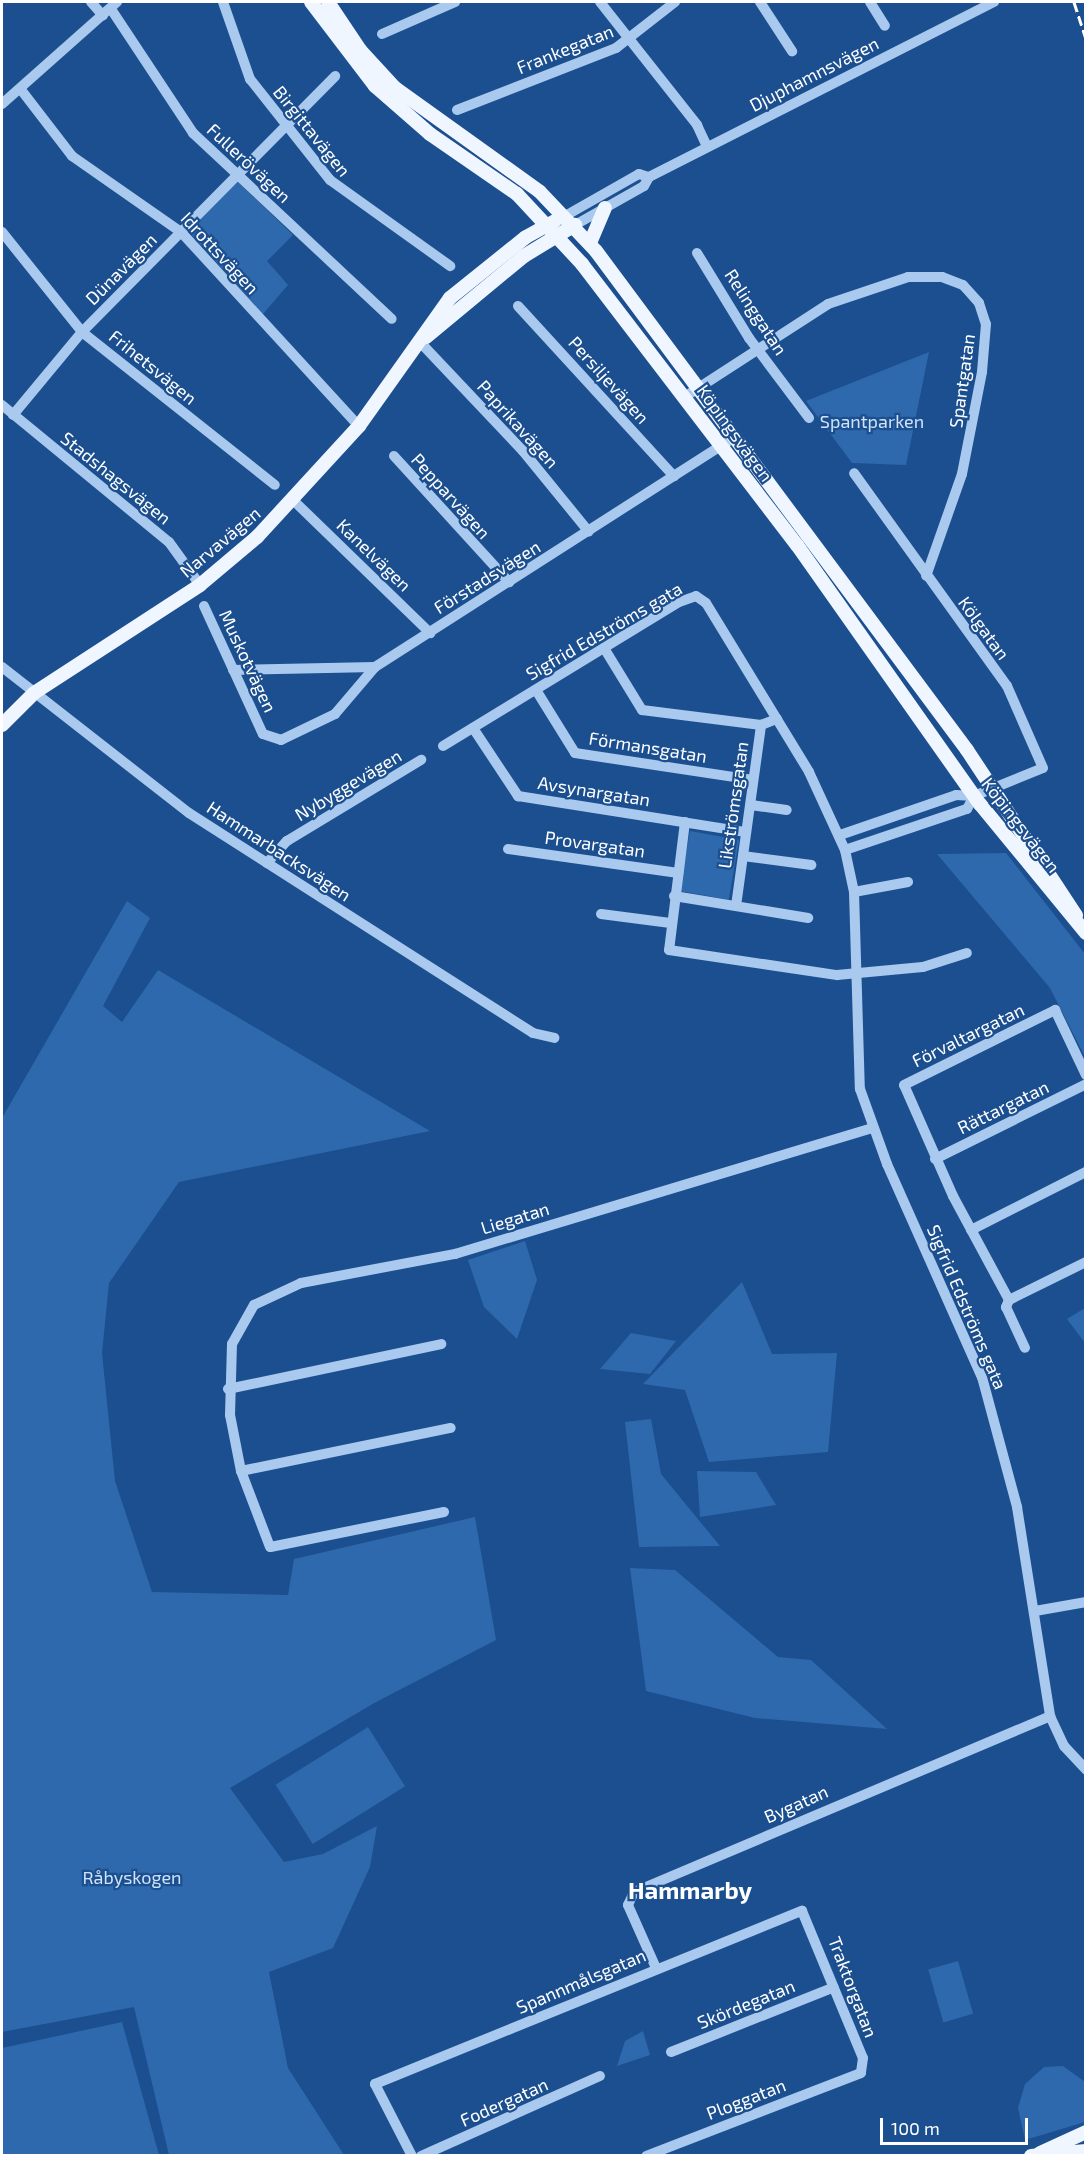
<!DOCTYPE html>
<html>
<head>
<meta charset="utf-8">
<style>
  body { margin:0 }
  #map { position:relative; width:1087px; height:2157px; overflow:hidden; background:#1b4f8f; font-family:"Exo 2",sans-serif }
  div>[style] { position:absolute }
  [style*='--x'] { left:calc(var(--x)*1px); top:calc(var(--y)*1px); width:calc(var(--w)*1px); rotate:calc(var(--a)*1deg) }
  .green>* { inset:0; background:#2e69ad; transform-origin:0 0 }
  .minor>* { height:10px; margin:-5px; padding:0 5px; transform-origin:5px; border-radius:5px; background:#a9c9ee }
  .major>* { height:14px; margin:-7px; padding:0 7px; transform-origin:7px; border-radius:7px; background:#f0f6ff }
  .rail>* { height:3px; margin-top:-1.5px; transform-origin:0; background:repeating-linear-gradient(90deg,#fff 0 10px,transparent 0 14.5px) }
  span { translate:-50% -50%; white-space:nowrap; text-align:center; line-height:1.15; -webkit-text-stroke:4.5px #1b4f8f; paint-order:stroke }
  .street-label { font-size:18px; color:#fff }
  .park-label { font-size:18px; color:#cfe3fa }
  .district-label { font-size:24px; color:#fff; font-weight:700 }
  .frame { position:absolute; inset:0; border:3px solid #fff; pointer-events:none }
  .scale { position:absolute; left:880px; top:2118px; width:148px; height:27px; box-sizing:border-box; border:3px solid #fff; border-top:0; padding-left:8px; font-size:18px; line-height:21px; white-space:nowrap; color:#fff; -webkit-text-stroke:4px #1b4f8f; paint-order:stroke }
</style>
</head>
<body>
<div id="map">
  <div class="green">
    <div style="clip-path:polygon(236px 180px,293px 235px,267px 261px,288px 285px,263px 314px,189px 232px)"></div>
    <div style="clip-path:polygon(929px 352px,906px 465px,852px 463px,806px 401px)"></div>
    <div style="left:690px;top:831px;width:50px;height:61px;rotate:10deg"></div>
    <div style="clip-path:polygon(1006px 853px,1085px 954px,1085px 1057px,1050px 988px,937px 854px)"></div>
    <div style="clip-path:polygon(127px 901px,150px 918px,103px 1006px,122px 1022px,158px 970px,430px 1131px,179px 1182px,109px 1283px,102px 1353px,115px 1481px,152px 1592px,288px 1595px,294px 1559px,475px 1517px,496px 1640px,376px 1702px,230px 1788px,284px 1862px,323px 1854px,377px 1826px,370px 1867px,333px 1948px,269px 1972px,288px 2068px,344px 2155px,169px 2155px,134px 2007px,2px 2032px,2px 1118px)"></div>
    <div style="clip-path:polygon(525px 1241px,537px 1280px,517px 1339px,484px 1307px,468px 1260px)"></div>
    <div style="clip-path:polygon(742px 1282px,772px 1354px,837px 1353px,828px 1452px,709px 1462px,685px 1390px,643px 1384px)"></div>
    <div style="clip-path:polygon(1085px 1308px,1085px 1343px,1067px 1319px)"></div>
    <div style="clip-path:polygon(631px 1333px,676px 1341px,650px 1374px,600px 1369px)"></div>
    <div style="clip-path:polygon(651px 1419px,661px 1474px,720px 1546px,639px 1547px,625px 1422px)"></div>
    <div style="clip-path:polygon(697px 1471px,756px 1472px,776px 1505px,700px 1517px)"></div>
    <div style="clip-path:polygon(630px 1568px,675px 1570px,778px 1657px,811px 1660px,887px 1729px,755px 1718px,646px 1691px)"></div>
    <div style="left:368px;top:1727px;width:70px;height:109px;rotate:58deg"></div>
    <div style="left:958px;top:1961px;width:55px;height:31px;rotate:74deg"></div>
    <div style="clip-path:polygon(122px 2022px,159px 2155px,2px 2155px,2px 2048px)"></div>
    <div style="clip-path:polygon(643px 2031px,650px 2055px,617px 2066px,625px 2041px)"></div>
    <div style="clip-path:polygon(1063px 2066px,1085px 2082px,1085px 2122px,1025px 2140px,1018px 2108px,1025px 2084px,1044px 2067px)"></div>
  </div>
  <div class="minor">
    <div style="--x:91;--y:2;--w:18;--a:49"></div>
    <div style="--x:223;--y:2;--w:82;--a:70.7"></div>
    <div style="--x:250;--y:79;--w:129;--a:51.6"></div>
    <div style="--x:330;--y:180;--w:148;--a:35.6"></div>
    <div style="--x:600;--y:2;--w:157;--a:51.7"></div>
    <div style="--x:697;--y:125;--w:23;--a:65"></div>
    <div style="--x:760;--y:2;--w:59;--a:56.9"></div>
    <div style="--x:870;--y:2;--w:28;--a:58"></div>
    <div style="--x:111;--y:9;--w:149;--a:56.5"></div>
    <div style="--x:193;--y:133;--w:272;--a:43.1"></div>
    <div style="--x:382;--y:34;--w:80;--a:-23.7"></div>
    <div style="--x:22;--y:91;--w:82;--a:52.4"></div>
    <div style="--x:72;--y:156;--w:133;--a:34.9"></div>
    <div style="--x:181;--y:232;--w:263;--a:47.5"></div>
    <div style="--x:2;--y:104;--w:154;--a:-41.6"></div>
    <div style="--x:457;--y:110;--w:171;--a:-21.3"></div>
    <div style="--x:616;--y:48;--w:75;--a:-37.9"></div>
    <div style="--x:565;--y:216;--w:85;--a:-29.6"></div>
    <div style="--x:639;--y:174;--w:10;--a:17"></div>
    <div style="--x:575;--y:225;--w:79;--a:-29.5"></div>
    <div style="--x:644;--y:186;--w:10;--a:-61"></div>
    <div style="--x:649;--y:177;--w:387;--a:-26.9"></div>
    <div style="--x:2;--y:232;--w:128;--a:51.3"></div>
    <div style="--x:82;--y:332;--w:246;--a:38.4"></div>
    <div style="--x:697;--y:253;--w:100;--a:58.5"></div>
    <div style="--x:749;--y:338;--w:100;--a:53.1"></div>
    <div style="--x:518;--y:306;--w:231;--a:47.5"></div>
    <div style="--x:419;--y:341;--w:151;--a:46.6"></div>
    <div style="--x:523;--y:451;--w:104;--a:50.8"></div>
    <div style="--x:686;--y:396;--w:169;--a:-32.9"></div>
    <div style="--x:828;--y:304;--w:84;--a:-18.6"></div>
    <div style="--x:908;--y:277;--w:34;--a:0"></div>
    <div style="--x:942;--y:277;--w:22;--a:21"></div>
    <div style="--x:963;--y:285;--w:24;--a:48"></div>
    <div style="--x:979;--y:303;--w:22;--a:72"></div>
    <div style="--x:986;--y:324;--w:48;--a:94.8"></div>
    <div style="--x:982;--y:372;--w:104;--a:101.1"></div>
    <div style="--x:962;--y:474;--w:108;--a:109.4"></div>
    <div style="--x:2;--y:405;--w:216;--a:39.4"></div>
    <div style="--x:169;--y:542;--w:53;--a:54.2"></div>
    <div style="--x:13;--y:415;--w:108;--a:-50.3"></div>
    <div style="--x:82;--y:332;--w:360;--a:-45.3"></div>
    <div style="--x:394;--y:456;--w:171;--a:47.6"></div>
    <div style="--x:294;--y:501;--w:190;--a:44.1"></div>
    <div style="--x:204;--y:606;--w:141;--a:65.3"></div>
    <div style="--x:263;--y:734;--w:19;--a:18"></div>
    <div style="--x:281;--y:740;--w:60;--a:-25.7"></div>
    <div style="--x:335;--y:714;--w:62;--a:-49.6"></div>
    <div style="--x:604;--y:648;--w:73;--a:58.5"></div>
    <div style="--x:642;--y:710;--w:120;--a:7.2"></div>
    <div style="--x:2;--y:667;--w:237;--a:38"></div>
    <div style="--x:189;--y:813;--w:408;--a:32.6"></div>
    <div style="--x:533;--y:1033;--w:22;--a:13"></div>
    <div style="--x:233;--y:670;--w:142;--a:-1.2"></div>
    <div style="--x:375;--y:667;--w:426;--a:-32.6"></div>
    <div style="--x:536;--y:690;--w:74;--a:58.2"></div>
    <div style="--x:575;--y:753;--w:180;--a:8.6"></div>
    <div style="--x:473;--y:728;--w:82;--a:56.5"></div>
    <div style="--x:518;--y:796;--w:231;--a:9"></div>
    <div style="--x:443;--y:746;--w:276;--a:-31.4"></div>
    <div style="--x:679;--y:602;--w:18;--a:-19"></div>
    <div style="--x:696;--y:596;--w:12;--a:35"></div>
    <div style="--x:706;--y:603;--w:198;--a:58.6"></div>
    <div style="--x:809;--y:772;--w:86;--a:65.2"></div>
    <div style="--x:845;--y:850;--w:43;--a:77.9"></div>
    <div style="--x:854;--y:892;--w:197;--a:88.3"></div>
    <div style="--x:860;--y:1089;--w:80;--a:70.2"></div>
    <div style="--x:887;--y:1164;--w:233;--a:66"></div>
    <div style="--x:982;--y:1377;--w:135;--a:74.9"></div>
    <div style="--x:1017;--y:1507;--w:212;--a:81"></div>
    <div style="--x:1050;--y:1716;--w:33;--a:65"></div>
    <div style="--x:1064;--y:1746;--w:33;--a:47"></div>
    <div style="--x:751;--y:805;--w:36;--a:8"></div>
    <div style="--x:685;--y:822;--w:129;--a:97.1"></div>
    <div style="--x:669;--y:950;--w:170;--a:8.5"></div>
    <div style="--x:837;--y:975;--w:86;--a:-5.3"></div>
    <div style="--x:923;--y:967;--w:46;--a:-17.7"></div>
    <div style="--x:840;--y:835;--w:123;--a:-19"></div>
    <div style="--x:956;--y:795;--w:18;--a:3"></div>
    <div style="--x:974;--y:796;--w:74;--a:-22.1"></div>
    <div style="--x:1043;--y:768;--w:90;--a:-113.7"></div>
    <div style="--x:1007;--y:686;--w:262;--a:-125.7"></div>
    <div style="--x:508;--y:849;--w:172;--a:8"></div>
    <div style="--x:845;--y:850;--w:129;--a:-18.6"></div>
    <div style="--x:967;--y:809;--w:15;--a:-62"></div>
    <div style="--x:743;--y:856;--w:69;--a:7.5"></div>
    <div style="--x:267;--y:863;--w:30;--a:-48"></div>
    <div style="--x:287;--y:841;--w:157;--a:-31.2"></div>
    <div style="--x:854;--y:892;--w:55;--a:-10.5"></div>
    <div style="--x:674;--y:896;--w:136;--a:9.3"></div>
    <div style="--x:736;--y:906;--w:183;--a:-82.1"></div>
    <div style="--x:761;--y:725;--w:17;--a:-21"></div>
    <div style="--x:601;--y:914;--w:70;--a:7.4"></div>
    <div style="--x:935;--y:1159;--w:169;--a:-26.4"></div>
    <div style="--x:971;--y:1230;--w:129;--a:-26.8"></div>
    <div style="--x:1009;--y:1300;--w:118;--a:-118.3"></div>
    <div style="--x:953;--y:1196;--w:121;--a:-113.8"></div>
    <div style="--x:904;--y:1085;--w:169;--a:-26.4"></div>
    <div style="--x:1055;--y:1010;--w:72;--a:64.5"></div>
    <div style="--x:1009;--y:1300;--w:86;--a:-26.3"></div>
    <div style="--x:1009;--y:1300;--w:8;--a:113"></div>
    <div style="--x:1006;--y:1307;--w:45;--a:65.1"></div>
    <div style="--x:228;--y:1389;--w:218;--a:-11.9"></div>
    <div style="--x:241;--y:1471;--w:214;--a:-11.6"></div>
    <div style="--x:444;--y:1512;--w:177;--a:168.6"></div>
    <div style="--x:270;--y:1547;--w:81;--a:-110.9"></div>
    <div style="--x:241;--y:1471;--w:57;--a:-101.1"></div>
    <div style="--x:230;--y:1415;--w:71;--a:-88.4"></div>
    <div style="--x:232;--y:1344;--w:45;--a:-60.6"></div>
    <div style="--x:254;--y:1305;--w:52;--a:-25.1"></div>
    <div style="--x:301;--y:1283;--w:157;--a:-10.7"></div>
    <div style="--x:455;--y:1254;--w:436;--a:-16.8"></div>
    <div style="--x:1035;--y:1611;--w:52;--a:-10"></div>
    <div style="--x:656;--y:1968;--w:69;--a:-114"></div>
    <div style="--x:628;--y:1905;--w:14;--a:-65"></div>
    <div style="--x:634;--y:1892;--w:452;--a:-22.9"></div>
    <div style="--x:671;--y:2052;--w:175;--a:-21.7"></div>
    <div style="--x:412;--y:2156;--w:81;--a:-117.2"></div>
    <div style="--x:375;--y:2084;--w:461;--a:-22.1"></div>
    <div style="--x:802;--y:1911;--w:159;--a:67.5"></div>
    <div style="--x:863;--y:2058;--w:15;--a:98"></div>
    <div style="--x:861;--y:2073;--w:230;--a:158.9"></div>
    <div style="--x:421;--y:2156;--w:196;--a:-24.1"></div>
  </div>
  <div class="major">
    <div style="--x:311;--y:2;--w:106;--a:52.7"></div>
    <div style="--x:375;--y:86;--w:73;--a:41.1"></div>
    <div style="--x:430;--y:134;--w:106;--a:34.6"></div>
    <div style="--x:517;--y:194;--w:96;--a:47.1"></div>
    <div style="--x:582;--y:264;--w:354;--a:52.6"></div>
    <div style="--x:797;--y:545;--w:317;--a:54.8"></div>
    <div style="--x:980;--y:804;--w:167;--a:50.6"></div>
    <div style="--x:328;--y:2;--w:58;--a:56.3"></div>
    <div style="--x:360;--y:50;--w:52;--a:47.4"></div>
    <div style="--x:395;--y:88;--w:178;--a:35.6"></div>
    <div style="--x:540;--y:192;--w:81;--a:46.5"></div>
    <div style="--x:596;--y:251;--w:622;--a:53.37"></div>
    <div style="--x:967;--y:750;--w:198;--a:56.6"></div>
    <div style="--x:590;--y:243;--w:38;--a:-67"></div>
    <div style="--x:426;--y:337;--w:127;--a:-39.6"></div>
    <div style="--x:524;--y:256;--w:60;--a:-31.3"></div>
    <div style="--x:2;--y:725;--w:45;--a:-45"></div>
    <div style="--x:34;--y:693;--w:198;--a:-33"></div>
    <div style="--x:200;--y:585;--w:75;--a:-40.1"></div>
    <div style="--x:257;--y:537;--w:151;--a:-47.4"></div>
    <div style="--x:359;--y:426;--w:157;--a:-54.6"></div>
    <div style="--x:450;--y:298;--w:97;--a:-38.8"></div>
    <div style="--x:526;--y:237;--w:33;--a:-29"></div>
    <div style="--x:1040;--y:2153;--w:51;--a:-24.5"></div>
    <div style="--x:1031;--y:2156;--w:55;--a:-5.2"></div>
  </div>
  <div class="rail">
    <div style="--x:1074;--y:2;--w:38;--a:72"></div>
  </div>
  <div class="street-label">
    <span style="left:565px;top:49px;rotate:-22deg">Frankegatan</span>
    <span style="left:814px;top:74px;rotate:-27deg">Djuphamnsvägen</span>
    <span style="left:312px;top:131px;rotate:51deg">Birgittavägen</span>
    <span style="left:249px;top:163px;rotate:43deg">Fullerövägen</span>
    <span style="left:220px;top:253px;rotate:47deg">Idrottsvägen</span>
    <span style="left:121px;top:269px;rotate:-45deg">Dünavägen</span>
    <span style="left:756px;top:312px;rotate:57deg">Relinggatan</span>
    <span style="left:153px;top:367px;rotate:39deg">Frihetsvägen</span>
    <span style="left:609px;top:380px;rotate:48deg">Persiljevägen</span>
    <span style="left:962px;top:381px;rotate:-82deg">Spantgatan</span>
    <span style="left:518px;top:424px;rotate:48deg">Paprikavägen</span>
    <span style="left:735px;top:433px;rotate:54deg">Köpingsvägen</span>
    <span style="left:116px;top:478px;rotate:39deg">Stadshagsvägen</span>
    <span style="left:451px;top:496px;rotate:48deg">Pepparvägen</span>
    <span style="left:220px;top:542px;rotate:-40deg">Narvavägen</span>
    <span style="left:374px;top:555px;rotate:44deg">Kanelvägen</span>
    <span style="left:487px;top:577px;rotate:-32deg">Förstadsvägen</span>
    <span style="left:984px;top:628px;rotate:54deg">Kölgatan</span>
    <span style="left:604px;top:631px;rotate:-30deg">Sigfrid Edströms gata</span>
    <span style="left:248px;top:661px;rotate:65deg">Muskotvägen</span>
    <span style="left:648px;top:747px;rotate:9deg">Förmansgatan</span>
    <span style="left:348px;top:785px;rotate:-31deg">Nybyggevägen</span>
    <span style="left:594px;top:791px;rotate:9deg">Avsynargatan</span>
    <span style="left:733px;top:805px;rotate:-82deg">Likströmsgatan</span>
    <span style="left:1021px;top:825px;rotate:52deg">Köpingsvägen</span>
    <span style="left:595px;top:844px;rotate:8deg">Provargatan</span>
    <span style="left:279px;top:851px;rotate:33deg">Hammarbacksvägen</span>
    <span style="left:968px;top:1035px;rotate:-26deg">Förvaltargatan</span>
    <span style="left:1003px;top:1107px;rotate:-26deg">Rättargatan</span>
    <span style="left:515px;top:1218px;rotate:-17deg">Liegatan</span>
    <span style="left:967px;top:1307px;rotate:67deg">Sigfrid Edströms gata</span>
    <span style="left:796px;top:1804px;rotate:-24deg">Bygatan</span>
    <span style="left:581px;top:1981px;rotate:-23deg">Spannmålsgatan</span>
    <span style="left:853px;top:1987px;rotate:69deg">Traktorgatan</span>
    <span style="left:746px;top:2004px;rotate:-22deg">Skördegatan</span>
    <span style="left:746px;top:2099px;rotate:-21deg">Ploggatan</span>
    <span style="left:504px;top:2102px;rotate:-24deg">Fodergatan</span>
  </div>
  <div class="park-label">
    <span style="left:872px;top:421px">Spantparken</span>
    <span style="left:132px;top:1877px">Råbyskogen</span>
  </div>
  <div class="district-label">
    <span style="left:690px;top:1890px">Hammarby</span>
  </div>
  <div class="frame"></div>
  <div class="scale">100 m</div>
</div>
</body>
</html>
